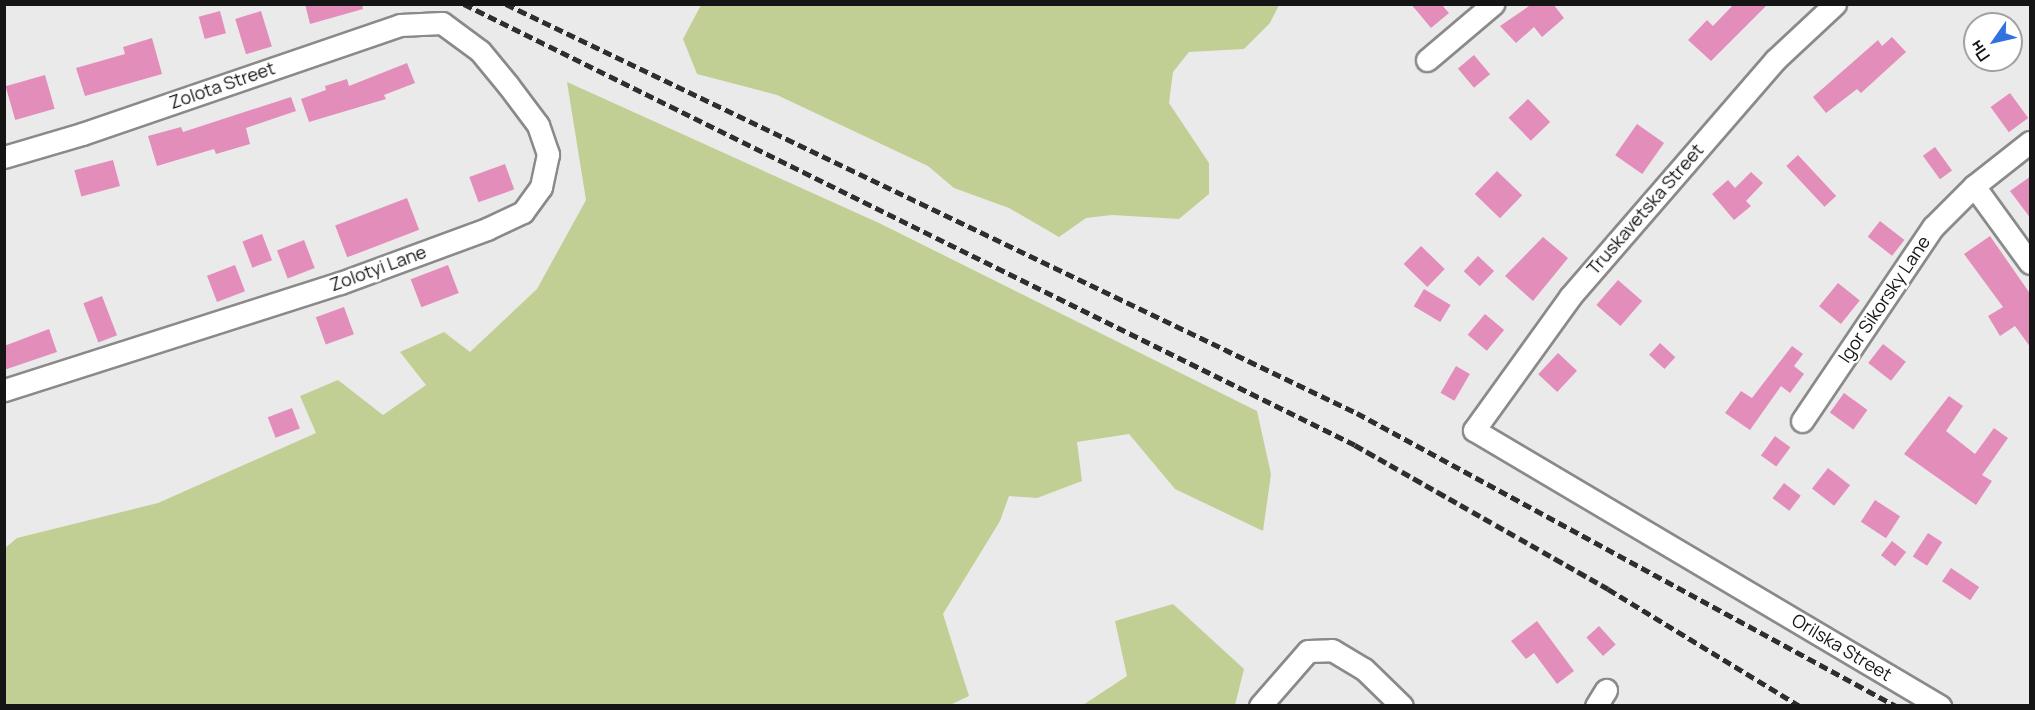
<!DOCTYPE html>
<html>
<head>
<meta charset="utf-8">
<style>
  body { margin:0 }
  #map { position:relative; width:2035px; height:710px; overflow:hidden; background:#eaeaeb; font-family:Manrope,sans-serif }
  div>[style] { position:absolute }
  [style*='--x'] { left:calc(var(--x)*1px); top:calc(var(--y)*1px); width:calc(var(--w)*1px); rotate:calc(var(--a)*1deg) }
  .green>* { inset:0; background:#c2cf94 }
  .building>* { inset:0; background:#e38eba; transform-origin:0 0 }
  .roads { filter:drop-shadow(2px 0 #8a8a8b) drop-shadow(-2px 0 #8a8a8b) drop-shadow(0 2px #8a8a8b) drop-shadow(0 -2px #8a8a8b) }
  .minor>* { height:21px; margin:-10.5px; padding:0 10.5px; transform-origin:10.5px; border-radius:10.5px; background:#fff }
  .rail>* { height:4.5px; margin-top:-2.25px; transform-origin:0; background:repeating-linear-gradient(90deg,#2e2e2e 0 9px,transparent 0 13.5px) }
  span { translate:-50% -50%; white-space:nowrap; text-align:center; line-height:1.15; -webkit-text-stroke:4.5px #fff; paint-order:stroke }
  .street-label { font-size:18px; color:#151515 }
  .frame { position:absolute; inset:0; border:6px solid #151515; pointer-events:none }
  .north { position:absolute; left:1963px; top:12px; width:60px; height:60px; box-sizing:border-box; background:#fff; border:2px solid #a1a1a1; border-radius:50%; rotate:236deg; font-size:16px; font-weight:700; line-height:24px; text-align:center; color:#151515 }
  .north::after { content:''; display:block; margin:auto; width:21px; height:27px; background:#3072df; clip-path:polygon(50% 0,100% 100%,50% 72%,0 100%) }
</style>
</head>
<body>
<div id="map">
  <div class="green">
    <div style="clip-path:polygon(701px 5px,701px 4px,1279px 5px,1270px 23px,1244px 49px,1189px 52px,1173px 72px,1169px 103px,1209px 163px,1209px 194px,1179px 219px,1112px 215px,1086px 218px,1059px 237px,1009px 208px,954px 188px,928px 166px,777px 95px,697px 74px,683px 39px)"></div>
    <div style="clip-path:polygon(567px 82px,879px 223px,1257px 411px,1271px 474px,1263px 531px,1175px 489px,1129px 434px,1077px 442px,1082px 481px,1037px 498px,1009px 496px,1000px 521px,943px 614px,969px 696px,950px 705px,5px 705px,5px 548px,17px 538px,158px 503px,316px 433px,300px 396px,338px 380px,383px 415px,426px 385px,400px 352px,444px 332px,470px 352px,537px 289px,586px 200px)"></div>
    <div style="clip-path:polygon(1173px 604px,1244px 669px,1235px 705px,1083px 705px,1127px 676px,1115px 621px)"></div>
  </div>
  <div class="building">
    <div style="clip-path:polygon(305px 4px,362px 4px,363px 9px,310px 24px)"></div>
    <div style="clip-path:polygon(1411px 4px,1441px 4px,1449px 13px,1431px 28px)"></div>
    <div style="clip-path:polygon(1532px 4px,1553px 4px,1564px 18px,1542px 37px,1534px 27px,1516px 43px,1500px 26px)"></div>
    <div style="clip-path:polygon(1734px 4px,1768px 4px,1711px 61px,1688px 40px,1707px 20px,1713px 26px)"></div>
    <div style="left:220px;top:11px;width:23px;height:22px;rotate:75deg"></div>
    <div style="left:261px;top:11px;width:37px;height:27px;rotate:73deg"></div>
    <div style="clip-path:polygon(1892px 37px,1906px 52px,1861px 93px,1857px 89px,1826px 113px,1813px 97px,1878px 40px,1882px 46px)"></div>
    <div style="clip-path:polygon(152px 38px,162px 74px,85px 96px,76px 68px,125px 54px,123px 47px)"></div>
    <div style="left:1474px;top:55px;width:25px;height:21px;rotate:50deg"></div>
    <div style="clip-path:polygon(407px 63px,415px 83px,384px 95px,386px 99px,309px 122px,301px 99px,326px 90px,325px 86px,347px 79px,349px 86px)"></div>
    <div style="left:45px;top:75px;width:35px;height:41px;rotate:74deg"></div>
    <div style="left:2010px;top:93px;width:31px;height:24px;rotate:54deg"></div>
    <div style="clip-path:polygon(291px 97px,296px 111px,246px 128px,250px 144px,216px 154px,214px 149px,157px 166px,148px 136px,181px 127px,183px 132px)"></div>
    <div style="left:1528px;top:99px;width:32px;height:27px;rotate:46deg"></div>
    <div style="left:1637px;top:124px;width:33px;height:38px;rotate:35deg"></div>
    <div style="left:1935px;top:147px;width:29px;height:15px;rotate:54deg"></div>
    <div style="left:1798px;top:155px;width:56px;height:16px;rotate:47deg"></div>
    <div style="left:113px;top:160px;width:27px;height:40px;rotate:75deg"></div>
    <div style="left:505px;top:164px;width:27px;height:38px;rotate:70deg"></div>
    <div style="left:1497px;top:171px;width:35px;height:32px;rotate:44deg"></div>
    <div style="clip-path:polygon(1751px 172px,1763px 183px,1746px 201px,1751px 206px,1734px 220px,1712px 194px,1728px 180px,1735px 188px)"></div>
    <div style="clip-path:polygon(2031px 176px,2031px 219px,2010px 191px)"></div>
    <div style="left:407px;top:198px;width:34px;height:77px;rotate:69deg"></div>
    <div style="left:1880px;top:221px;width:31px;height:20px;rotate:38deg"></div>
    <div style="left:262px;top:234px;width:28px;height:21px;rotate:69deg"></div>
    <div style="clip-path:polygon(1990px 236px,2031px 295px,2031px 348px,2015px 326px,2000px 336px,1988px 316px,2003px 307px,1964px 254px)"></div>
    <div style="clip-path:polygon(1543px 237px,1568px 258px,1533px 301px,1505px 276px)"></div>
    <div style="left:304px;top:240px;width:30px;height:29px;rotate:69deg"></div>
    <div style="left:1421px;top:246px;width:33px;height:25px;rotate:44deg"></div>
    <div style="left:1478px;top:256px;width:22px;height:21px;rotate:43deg"></div>
    <div style="left:235px;top:265px;width:28px;height:30px;rotate:69deg"></div>
    <div style="left:448px;top:265px;width:30px;height:40px;rotate:69deg"></div>
    <div style="left:1618px;top:280px;width:32px;height:33px;rotate:41deg"></div>
    <div style="left:1838px;top:283px;width:28px;height:30px;rotate:39deg"></div>
    <div style="left:1424px;top:289px;width:31px;height:20px;rotate:31deg"></div>
    <div style="left:102px;top:296px;width:42px;height:20px;rotate:69deg"></div>
    <div style="left:344px;top:307px;width:29px;height:30px;rotate:70deg"></div>
    <div style="left:1485px;top:314px;width:25px;height:27px;rotate:40deg"></div>
    <div style="clip-path:polygon(49px 329px,57px 352px,4px 370px,4px 346px)"></div>
    <div style="left:1660px;top:343px;width:21px;height:16px;rotate:43deg"></div>
    <div style="left:1883px;top:344px;width:29px;height:24px;rotate:38deg"></div>
    <div style="clip-path:polygon(1792px 346px,1803px 354px,1794px 366px,1804px 374px,1790px 393px,1781px 386px,1750px 430px,1725px 413px,1741px 391px,1752px 398px)"></div>
    <div style="left:1558px;top:353px;width:26px;height:29px;rotate:43deg"></div>
    <div style="left:1456px;top:366px;width:16px;height:31px;rotate:30deg"></div>
    <div style="left:1844px;top:393px;width:29px;height:24px;rotate:36deg"></div>
    <div style="clip-path:polygon(1949px 396px,1963px 406px,1946px 431px,1975px 454px,1994px 428px,2008px 438px,1982px 475px,1992px 481px,1976px 505px,1904px 454px)"></div>
    <div style="left:292px;top:408px;width:22px;height:26px;rotate:69deg"></div>
    <div style="left:1775px;top:436px;width:19px;height:24px;rotate:36deg"></div>
    <div style="left:1828px;top:468px;width:28px;height:26px;rotate:38deg"></div>
    <div style="left:1784px;top:483px;width:21px;height:19px;rotate:37deg"></div>
    <div style="left:1875px;top:500px;width:30px;height:26px;rotate:33deg"></div>
    <div style="left:1928px;top:533px;width:17px;height:28px;rotate:33deg"></div>
    <div style="left:1892px;top:541px;width:18px;height:18px;rotate:38deg"></div>
    <div style="left:1951px;top:568px;width:34px;height:16px;rotate:34deg"></div>
    <div style="clip-path:polygon(1537px 621px,1574px 671px,1557px 684px,1534px 653px,1526px 659px,1511px 641px)"></div>
    <div style="left:1599px;top:626px;width:25px;height:17px;rotate:48deg"></div>
  </div>
  <div class="roads">
    <div class="minor">
      <div style="--x:1835;--y:4;--w:82;--a:137"></div>
      <div style="--x:1775;--y:60;--w:313;--a:130.9"></div>
      <div style="--x:1570;--y:297;--w:164;--a:125.8"></div>
      <div style="--x:1474;--y:430;--w:542;--a:30.64"></div>
      <div style="--x:1427;--y:60;--w:87;--a:-40.3"></div>
      <div style="--x:4;--y:157;--w:81;--a:-16.4"></div>
      <div style="--x:82;--y:134;--w:336;--a:-18.9"></div>
      <div style="--x:400;--y:25;--w:42;--a:-2.7"></div>
      <div style="--x:442;--y:23;--w:47;--a:36.4"></div>
      <div style="--x:480;--y:51;--w:44;--a:50.5"></div>
      <div style="--x:508;--y:85;--w:50;--a:53.1"></div>
      <div style="--x:538;--y:125;--w:31;--a:71"></div>
      <div style="--x:548;--y:154;--w:34;--a:102"></div>
      <div style="--x:541;--y:187;--w:31;--a:126"></div>
      <div style="--x:523;--y:212;--w:40;--a:155"></div>
      <div style="--x:487;--y:229;--w:157;--a:159.8"></div>
      <div style="--x:340;--y:283;--w:353;--a:162.3"></div>
      <div style="--x:1974;--y:186;--w:95;--a:54"></div>
      <div style="--x:1802;--y:421;--w:234;--a:-56"></div>
      <div style="--x:1933;--y:227;--w:58;--a:-45"></div>
      <div style="--x:1974;--y:186;--w:71;--a:-38.2"></div>
      <div style="--x:1260;--y:706;--w:73;--a:-48.9"></div>
      <div style="--x:1308;--y:651;--w:24;--a:-2"></div>
      <div style="--x:1332;--y:650;--w:37;--a:31"></div>
      <div style="--x:1364;--y:669;--w:53;--a:44.2"></div>
      <div style="--x:1596;--y:706;--w:19;--a:-58"></div>
    </div>
  </div>
  <div class="rail">
    <div style="--x:464;--y:4;--w:994;--a:26.33"></div>
    <div style="--x:1355;--y:445;--w:291;--a:29.6"></div>
    <div style="--x:1608;--y:589;--w:225;--a:31.4"></div>
    <div style="--x:506;--y:4;--w:944;--a:25.67"></div>
    <div style="--x:1357;--y:413;--w:613;--a:28.53"></div>
  </div>
  <div class="street-label">
    <span style="left:222px;top:85px;rotate:-19deg">Zolota Street</span>
    <span style="left:1645px;top:209px;rotate:-49deg">Truskavetska Street</span>
    <span style="left:378px;top:268px;rotate:-20deg">Zolotyi Lane</span>
    <span style="left:1884px;top:299px;rotate:-56deg">Igor Sikorsky Lane</span>
    <span style="left:1842px;top:647px;rotate:31deg">Orilska Street</span>
  </div>
  <div class="frame"></div>
  <div class="north">Пн</div>
</div>
</body>
</html>
